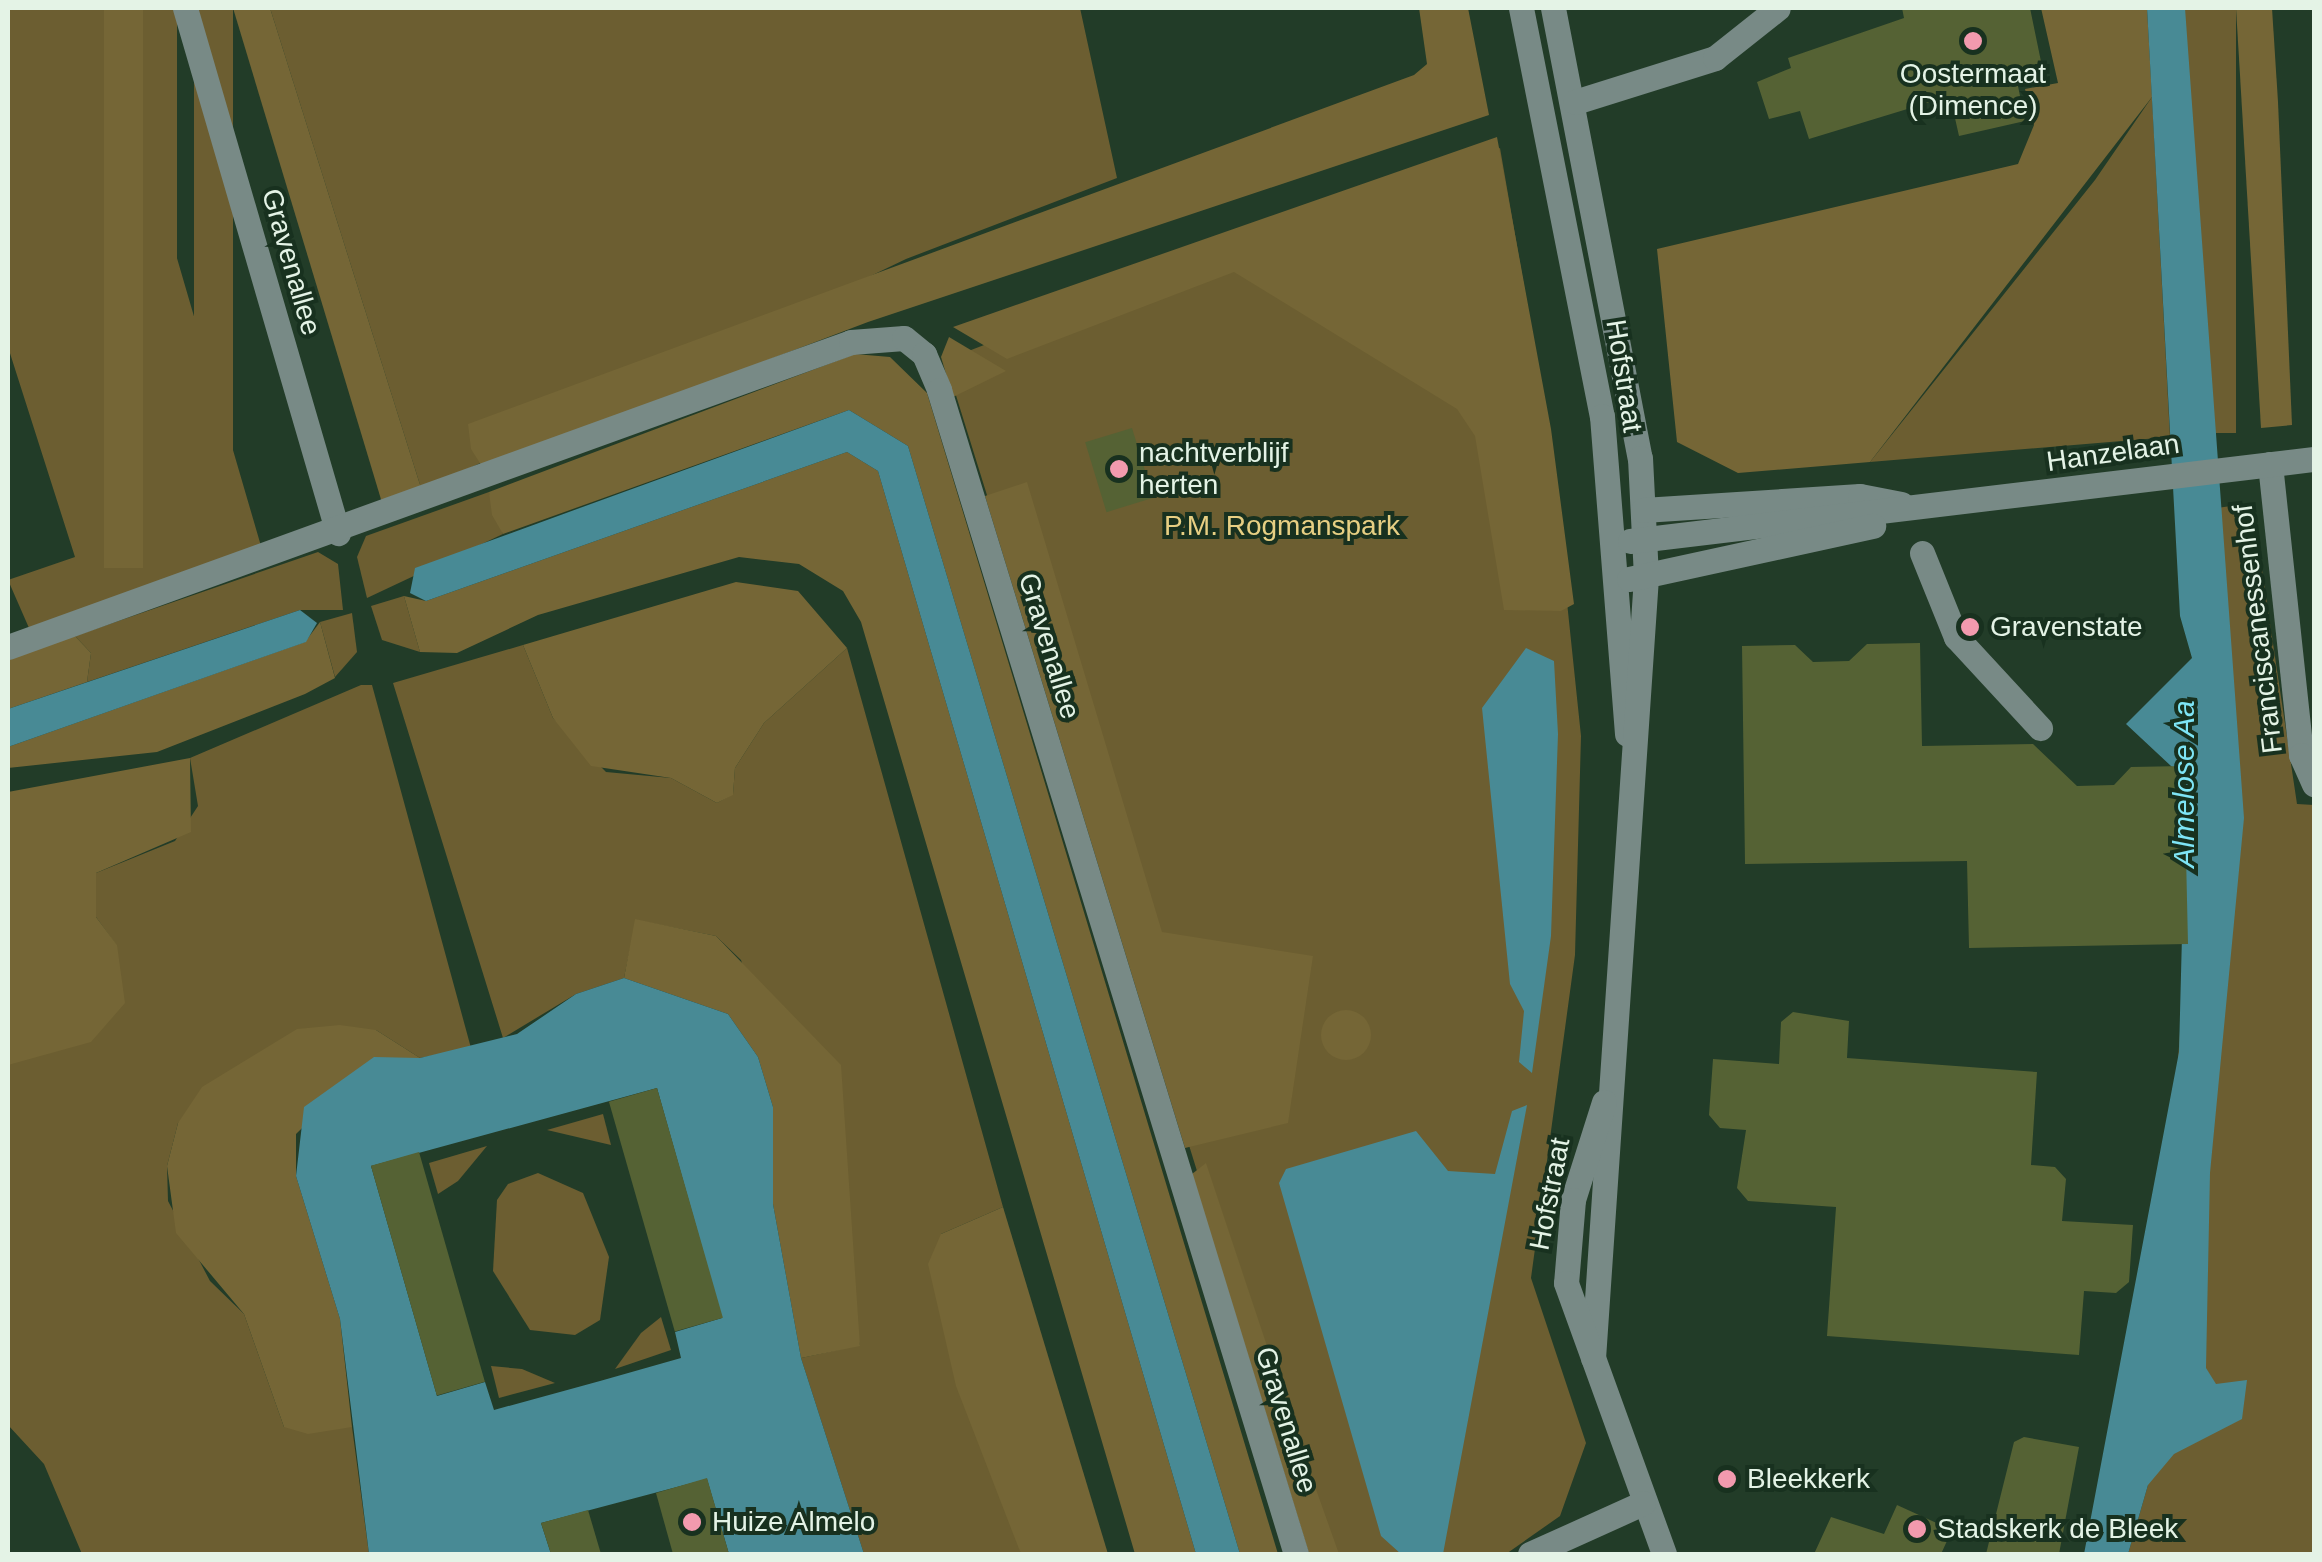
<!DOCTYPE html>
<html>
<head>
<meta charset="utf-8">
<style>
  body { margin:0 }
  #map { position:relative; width:2322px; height:1562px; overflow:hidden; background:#223c28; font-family:Helvetica,sans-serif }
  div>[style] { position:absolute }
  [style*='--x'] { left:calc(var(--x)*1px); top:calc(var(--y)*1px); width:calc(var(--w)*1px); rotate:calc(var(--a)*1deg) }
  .green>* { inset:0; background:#6c5e31; transform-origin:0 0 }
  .forest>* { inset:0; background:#756636; transform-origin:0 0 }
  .round { border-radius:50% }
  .water>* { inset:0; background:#488a95 }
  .building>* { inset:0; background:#556234; transform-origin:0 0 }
  .minor>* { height:25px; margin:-12.5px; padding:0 12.5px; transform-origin:12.5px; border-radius:12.5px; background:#788a86 }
  .dots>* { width:28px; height:28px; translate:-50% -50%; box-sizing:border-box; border:5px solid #18311f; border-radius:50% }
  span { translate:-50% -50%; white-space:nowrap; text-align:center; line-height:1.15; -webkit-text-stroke:8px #18311f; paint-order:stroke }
  .poi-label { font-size:28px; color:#e4f3e6 }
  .left { translate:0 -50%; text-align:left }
  .street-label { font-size:28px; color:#e4f3e6 }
  .park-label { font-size:28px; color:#e7cf83 }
  .water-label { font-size:30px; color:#7ee5f6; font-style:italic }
  .frame { position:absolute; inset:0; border:10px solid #e4f3e6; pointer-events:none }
</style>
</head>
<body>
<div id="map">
  <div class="green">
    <div style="clip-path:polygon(8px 8px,104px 8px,261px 546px,29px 628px,8px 580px,75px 557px,8px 347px)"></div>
    <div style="left:143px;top:8px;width:34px;height:548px"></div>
    <div style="left:194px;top:8px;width:39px;height:523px"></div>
    <div style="clip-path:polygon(270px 8px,1080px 8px,1117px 178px,906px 259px,422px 491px)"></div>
    <div style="left:2185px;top:8px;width:51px;height:425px"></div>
    <div style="clip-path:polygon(2152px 97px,2170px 437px,1870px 462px,2095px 180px)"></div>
    <div style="clip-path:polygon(1500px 148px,1549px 430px,1581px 736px,1575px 955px,1531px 1278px,1586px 1443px,1560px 1516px,1506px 1554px,1316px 1554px,945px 360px)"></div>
    <div style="clip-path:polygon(489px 492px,503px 534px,367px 598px,357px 557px,366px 536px)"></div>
    <div style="clip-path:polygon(2252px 503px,2297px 804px,2314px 805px,2314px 1554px,2128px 1554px,2148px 1485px,2217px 508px)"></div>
    <div style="clip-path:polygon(318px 552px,338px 564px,343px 610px,300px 610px,87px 682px,91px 653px,75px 636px)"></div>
    <div style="clip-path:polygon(404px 596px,420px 652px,382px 640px,371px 606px)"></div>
    <div style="clip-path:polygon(352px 613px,357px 652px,335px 677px,320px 622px)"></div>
    <div style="clip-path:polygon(523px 645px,553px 718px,606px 772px,671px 778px,717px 803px,733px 794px,735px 768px,764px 723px,847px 648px,1003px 1207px,941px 1234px,1021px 1554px,864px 1554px,801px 1358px,860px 1345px,741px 960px,716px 936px,636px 920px,624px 978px,576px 994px,503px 1038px,393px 683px)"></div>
    <div style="clip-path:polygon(361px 685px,372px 685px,471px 1048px,420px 1058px,376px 1030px,178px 1123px,167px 1166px,168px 1201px,210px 1281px,244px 1314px,284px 1427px,352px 1427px,369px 1554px,82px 1554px,44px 1464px,8px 1425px,8px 1065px,117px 946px,96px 917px,96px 873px,175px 841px,198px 806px,190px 758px)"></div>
    <div style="clip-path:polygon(603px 1114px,611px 1145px,547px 1130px)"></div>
    <div style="clip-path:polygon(487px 1146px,458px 1181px,438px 1194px,429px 1163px)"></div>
    <div style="clip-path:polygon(538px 1173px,583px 1193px,609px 1257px,600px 1320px,575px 1335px,530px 1330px,493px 1271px,497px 1200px,508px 1184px)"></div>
    <div style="clip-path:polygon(661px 1317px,671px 1350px,615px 1369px,641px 1333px)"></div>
    <div style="clip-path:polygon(491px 1366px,522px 1369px,555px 1383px,499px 1398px)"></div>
  </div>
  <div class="forest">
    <div style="left:104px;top:8px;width:39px;height:560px"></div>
    <div style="clip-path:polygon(233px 8px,270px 8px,422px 491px,383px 506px)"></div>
    <div style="clip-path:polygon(1419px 8px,1468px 8px,1489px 115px,868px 322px,483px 468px,471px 449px,468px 424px,1414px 75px,1427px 64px)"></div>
    <div style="clip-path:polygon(2041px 8px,2147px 8px,2152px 97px,1870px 462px,1738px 473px,1677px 442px,1657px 249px,2018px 164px,2034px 125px,2025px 89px,2058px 83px)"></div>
    <div style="clip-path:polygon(2236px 8px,2272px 8px,2278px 102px,2292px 425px,2261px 428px)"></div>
    <div style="clip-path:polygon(1497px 137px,1551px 429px,1574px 604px,1561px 611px,1504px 610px,1475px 436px,1457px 409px,1234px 272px,1007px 359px,953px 327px)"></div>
    <div style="clip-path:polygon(949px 337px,1006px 371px,953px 397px,941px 357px)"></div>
    <div style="clip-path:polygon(855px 354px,890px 357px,927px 393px,1278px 1554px,1240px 1554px,908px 446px,849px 410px,503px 534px,492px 515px,489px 492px)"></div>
    <div style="clip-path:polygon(847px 452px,878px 471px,1196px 1554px,1135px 1554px,861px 622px,843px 591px,799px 564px,739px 557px,538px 615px,457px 653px,420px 652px,404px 596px,426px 601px)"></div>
    <div style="clip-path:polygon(1027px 482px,1162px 932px,1313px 956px,1288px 1123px,1185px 1148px,985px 496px)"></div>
    <div style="clip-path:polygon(736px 582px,798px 591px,847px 648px,764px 723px,735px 768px,733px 795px,717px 803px,671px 778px,591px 766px,553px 718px,523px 645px)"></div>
    <div style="clip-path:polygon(320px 622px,335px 678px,305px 694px,157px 752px,8px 768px,8px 747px,305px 642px)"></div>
    <div style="clip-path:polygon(75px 636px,91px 653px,87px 682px,8px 709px,8px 659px)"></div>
    <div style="clip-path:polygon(190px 758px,191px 832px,96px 873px,96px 917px,117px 945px,125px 1003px,91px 1042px,8px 1065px,8px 792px)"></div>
    <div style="clip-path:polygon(635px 919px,716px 936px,841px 1065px,860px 1346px,801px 1358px,773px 1204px,773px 1107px,758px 1057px,728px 1014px,624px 978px)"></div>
    <div class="round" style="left:1321px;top:1010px;width:50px;height:50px"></div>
    <div style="clip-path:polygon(340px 1025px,376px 1030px,420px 1058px,374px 1058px,296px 1134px,296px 1176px,340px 1319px,352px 1427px,308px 1434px,284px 1427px,244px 1314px,176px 1233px,167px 1166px,178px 1123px,202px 1087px,297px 1029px)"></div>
    <div style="clip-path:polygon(1206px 1163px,1296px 1433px,1339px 1554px,1309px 1554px,1192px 1174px)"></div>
    <div style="clip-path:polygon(1003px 1207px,1108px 1554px,1021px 1554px,956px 1386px,928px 1264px,941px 1234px)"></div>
  </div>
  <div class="water">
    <div style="clip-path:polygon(2147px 8px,2185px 8px,2244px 818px,2210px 1173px,2206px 1368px,2216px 1384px,2247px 1380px,2242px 1419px,2174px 1454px,2148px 1485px,2128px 1554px,2084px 1554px,2179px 1052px,2186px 780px,2126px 724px,2192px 658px,2180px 616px)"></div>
    <div style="clip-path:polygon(849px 410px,908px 446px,1240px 1554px,1196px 1554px,878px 471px,847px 452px,426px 601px,410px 593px,415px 568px)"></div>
    <div style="clip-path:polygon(300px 610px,317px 623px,306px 642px,8px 747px,8px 709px)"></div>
    <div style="clip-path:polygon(1526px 648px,1554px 661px,1558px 734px,1551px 936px,1532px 1073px,1519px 1062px,1524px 1011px,1510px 984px,1482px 708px)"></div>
    <div style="clip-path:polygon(evenodd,624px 978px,728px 1014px,758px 1057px,773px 1107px,773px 1204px,801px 1358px,864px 1554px,729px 1554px,707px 1479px,541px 1523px,551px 1554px,369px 1554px,340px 1319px,296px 1176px,304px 1107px,374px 1057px,420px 1058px,517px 1034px,576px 994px,624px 978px,657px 1088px,722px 1318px,675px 1332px,681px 1358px,600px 1381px,494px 1410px,485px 1382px,437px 1396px,371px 1166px,657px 1088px)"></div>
    <div style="clip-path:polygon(1527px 1105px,1443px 1554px,1401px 1554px,1381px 1536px,1279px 1183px,1286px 1169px,1416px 1131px,1448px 1171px,1495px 1174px,1512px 1111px)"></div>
  </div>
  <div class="building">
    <div style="clip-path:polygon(1902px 8px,2030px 8px,2044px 76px,2017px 81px,2025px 121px,1959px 136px,1950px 96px,1809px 139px,1800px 111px,1769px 119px,1757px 82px,1791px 68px,1788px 58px,1904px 18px)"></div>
    <div style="left:1132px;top:428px;width:73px;height:49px;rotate:73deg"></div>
    <div style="clip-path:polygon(1920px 643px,1922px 746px,2033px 744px,2077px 786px,2114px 785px,2131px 767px,2184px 766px,2188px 944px,1969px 948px,1967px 861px,1745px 864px,1742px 646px,1795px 645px,1813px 662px,1849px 661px,1867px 644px)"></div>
    <div style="clip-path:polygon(1793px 1012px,1849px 1021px,1847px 1058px,2037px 1072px,2031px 1165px,2055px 1167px,2066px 1179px,2062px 1221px,2133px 1225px,2129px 1282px,2116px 1293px,2084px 1291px,2079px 1355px,1827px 1336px,1836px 1207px,1748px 1201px,1737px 1188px,1746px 1130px,1720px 1128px,1709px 1115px,1713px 1059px,1779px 1064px,1781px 1022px)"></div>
    <div style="left:657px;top:1088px;width:239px;height:50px;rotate:74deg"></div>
    <div style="left:419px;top:1152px;width:239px;height:50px;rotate:74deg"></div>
    <div style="clip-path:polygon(2024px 1437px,2079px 1447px,2059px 1554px,1986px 1554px,2014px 1442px)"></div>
    <div style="clip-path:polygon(707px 1478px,729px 1554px,673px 1554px,656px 1493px)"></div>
    <div style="clip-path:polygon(1897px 1505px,1952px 1530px,1941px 1554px,1814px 1554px,1831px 1517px,1884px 1534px)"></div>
    <div style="clip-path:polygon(588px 1510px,601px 1554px,551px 1554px,541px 1523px)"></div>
  </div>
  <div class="minor">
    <div style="--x:185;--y:8;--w:547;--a:73.75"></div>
    <div style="--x:1521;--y:8;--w:416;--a:78.8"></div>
    <div style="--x:1602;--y:416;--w:319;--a:85.5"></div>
    <div style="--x:1553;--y:8;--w:458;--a:79.1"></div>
    <div style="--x:1640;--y:458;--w:119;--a:87.1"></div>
    <div style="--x:1646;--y:577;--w:783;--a:93.88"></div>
    <div style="--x:1575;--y:102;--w:147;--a:-17.4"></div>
    <div style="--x:1715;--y:58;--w:80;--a:-38.4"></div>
    <div style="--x:2270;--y:464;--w:293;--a:83.9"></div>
    <div style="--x:2301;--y:755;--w:32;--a:66"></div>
    <div style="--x:1643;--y:510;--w:217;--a:-3.7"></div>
    <div style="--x:1860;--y:496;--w:42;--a:11"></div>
    <div style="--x:1630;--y:541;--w:689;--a:-6.84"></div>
    <div style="--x:1922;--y:553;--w:91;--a:68"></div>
    <div style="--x:1956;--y:637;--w:124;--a:47.3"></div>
    <div style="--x:1629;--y:579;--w:250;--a:-12.3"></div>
    <div style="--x:8;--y:647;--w:896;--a:-19.89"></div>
    <div style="--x:851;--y:342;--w:53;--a:-4.3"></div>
    <div style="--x:904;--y:338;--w:26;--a:39"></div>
    <div style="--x:924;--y:354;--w:39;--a:67"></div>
    <div style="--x:939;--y:390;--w:1218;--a:72.95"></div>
    <div style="--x:1604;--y:1102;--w:103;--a:107.6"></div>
    <div style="--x:1573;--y:1200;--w:83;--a:94.8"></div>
    <div style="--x:1566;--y:1283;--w:288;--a:70.1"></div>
    <div style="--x:1530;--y:1554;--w:124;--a:-24.3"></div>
  </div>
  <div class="dots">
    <div style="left:1973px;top:41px;background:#f29aae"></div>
    <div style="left:1119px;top:469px;background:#f29aae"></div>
    <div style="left:1970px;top:627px;background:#f29aae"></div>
    <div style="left:1727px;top:1479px;background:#f29aae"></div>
    <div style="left:692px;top:1522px;background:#f29aae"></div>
    <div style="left:1917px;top:1529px;background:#f29aae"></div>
  </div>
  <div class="poi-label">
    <span style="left:1973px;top:90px">Oostermaat<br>(Dimence)</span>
    <span class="left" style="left:1139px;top:469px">nachtverblijf<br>herten</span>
    <span class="left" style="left:1990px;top:627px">Gravenstate</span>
    <span class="left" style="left:1747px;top:1479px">Bleekkerk</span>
    <span class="left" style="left:712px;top:1522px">Huize Almelo</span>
    <span class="left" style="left:1937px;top:1529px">Stadskerk de Bleek</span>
  </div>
  <div class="street-label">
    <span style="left:291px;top:262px;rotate:74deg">Gravenallee</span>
    <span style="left:1624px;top:376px;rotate:81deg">Hofstraat</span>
    <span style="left:2113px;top:453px;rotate:-8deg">Hanzelaan</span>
    <span style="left:2258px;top:629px;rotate:-97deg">Franciscanessenhof</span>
    <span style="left:1049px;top:646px;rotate:73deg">Gravenallee</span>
    <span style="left:1550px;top:1194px;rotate:-79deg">Hofstraat</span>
    <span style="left:1286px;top:1420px;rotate:73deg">Gravenallee</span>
  </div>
  <div class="park-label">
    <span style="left:1282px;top:526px">P.M. Rogmanspark</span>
  </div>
  <div class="water-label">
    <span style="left:2184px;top:784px;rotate:-90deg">Almelose Aa</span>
  </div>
  <div class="frame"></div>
</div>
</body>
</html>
